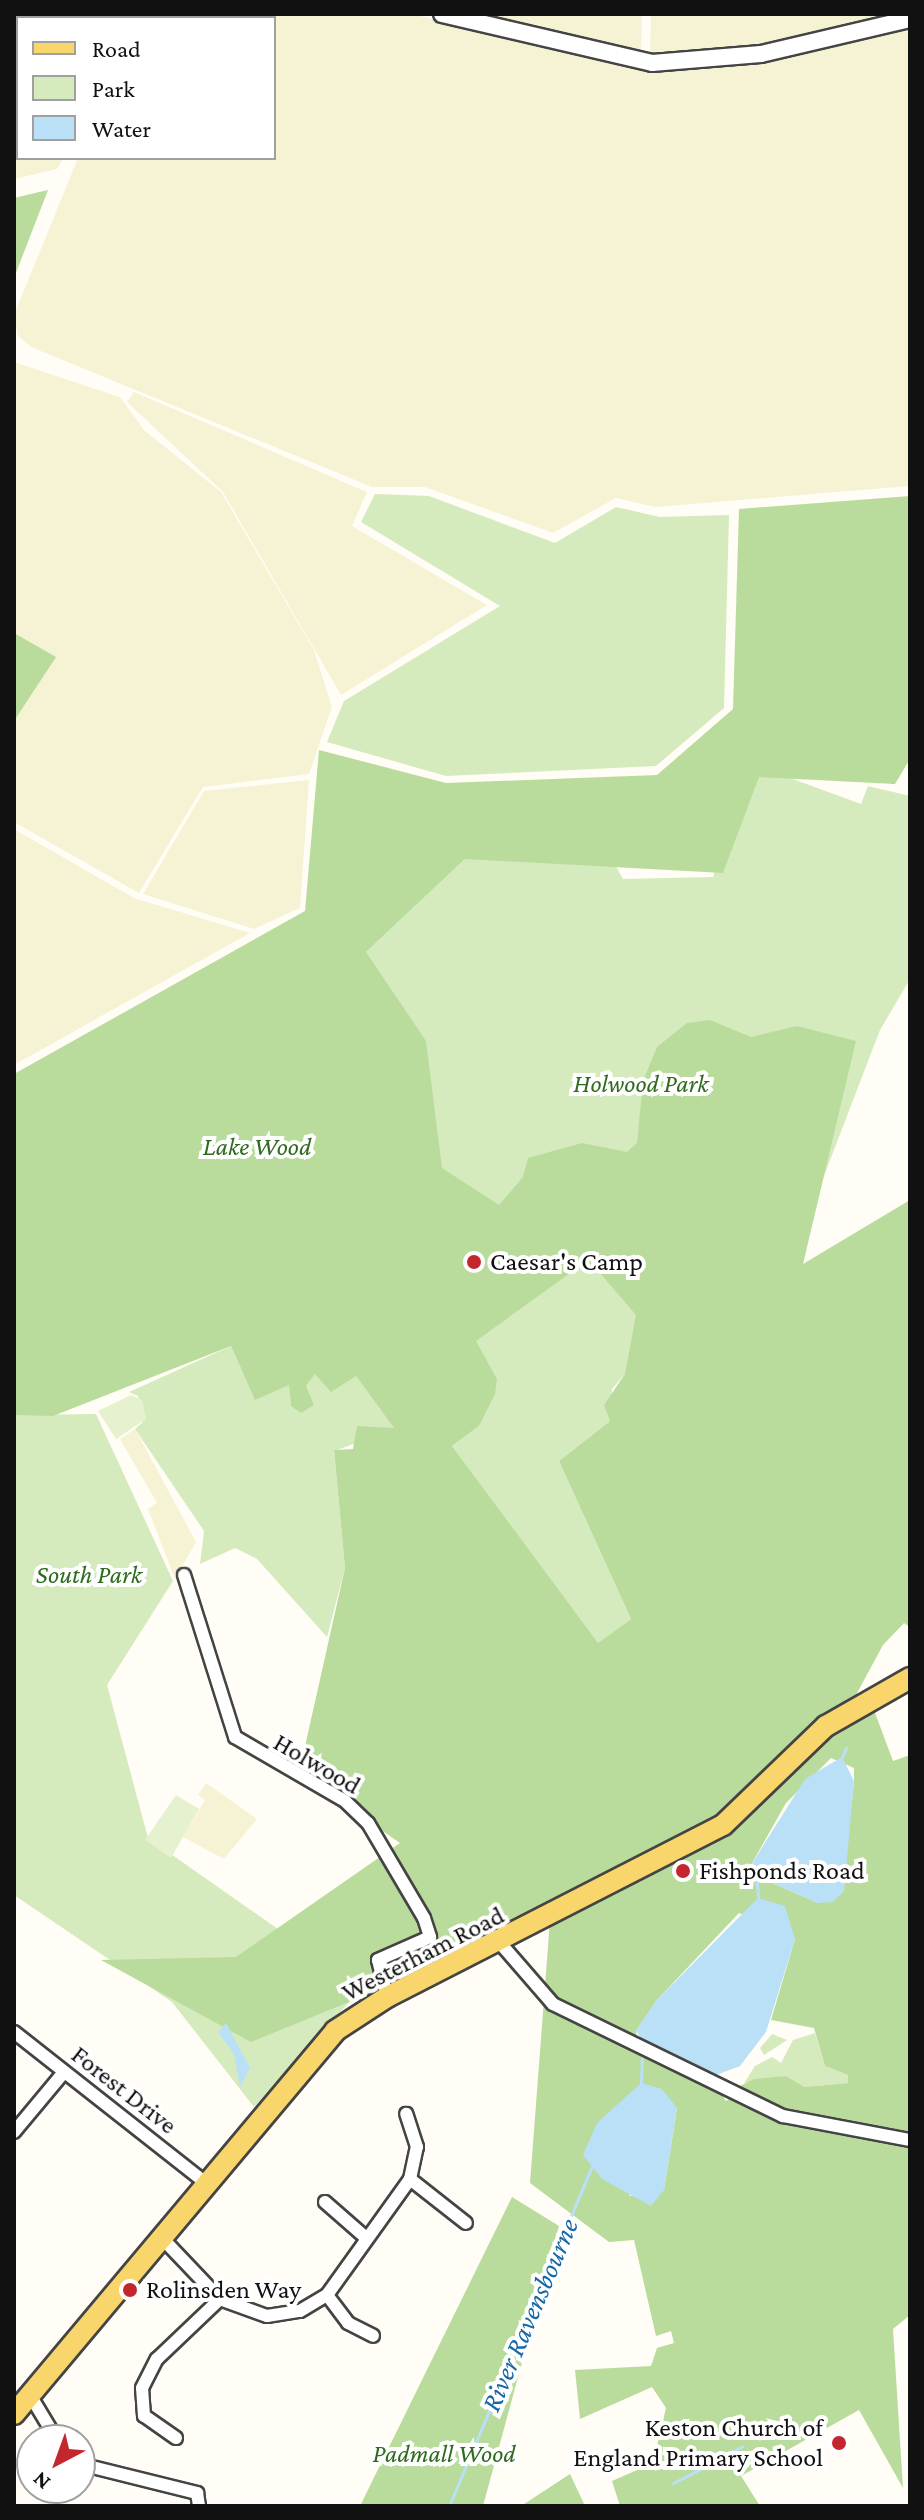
<!DOCTYPE html>
<html>
<head>
<meta charset="utf-8">
<style>
  body { margin:0 }
  #map { position:relative; width:924px; height:2520px; overflow:hidden; background:#fffdf5; font-family:"Crimson Pro",serif }
  div>[style] { position:absolute }
  [style*='--x'] { left:calc(var(--x)*1px); top:calc(var(--y)*1px); width:calc(var(--w)*1px); rotate:calc(var(--a)*1deg) }
  .farmland>* { inset:0; background:#f6f3d4 }
  .green>* { inset:0; background:#d5ebbd }
  .forest>* { inset:0; background:#b9dc9c }
  .pitch>* { inset:0; background:#e6f2cf }
  .water>* { inset:0; background:#b9e0f7 }
  .stream>* { height:3px; margin:-1.5px; padding:0 1.5px; transform-origin:1.5px; border-radius:1.5px; background:#b9e0f7 }
  .roads { filter:drop-shadow(2px 0 #444) drop-shadow(-2px 0 #444) drop-shadow(0 2px #444) drop-shadow(0 -2px #444) }
  .minor>* { height:12px; margin:-6px; padding:0 6px; transform-origin:6px; border-radius:6px; background:#fff }
  .tertiary>* { height:16px; margin:-8px; padding:0 8px; transform-origin:8px; border-radius:8px; background:#fff }
  .primary>* { height:20px; margin:-10px; padding:0 10px; transform-origin:10px; border-radius:10px; background:#f9d66b }
  .dots>* { width:22px; height:22px; translate:-50% -50%; box-sizing:border-box; border:4px solid #fff; border-radius:50% }
  span { translate:-50% -50%; white-space:nowrap; text-align:center; line-height:1.15; -webkit-text-stroke:8px #fff; paint-order:stroke }
  .park-label { font-size:26px; color:#2f6b1f; font-style:italic }
  .poi-label { font-size:26px; color:#111 }
  .left { translate:0 -50%; text-align:left }
  .right { translate:-100% -50%; text-align:right }
  .street-label { font-size:26px; color:#111 }
  .water-label { font-size:28px; color:#1768a6; font-style:italic }
  .frame { position:absolute; inset:0; border:16px solid #111; pointer-events:none }
  .legend { position:absolute; left:16px; top:16px; width:260px; height:144px; box-sizing:border-box; background:#fff; border:2px solid #a0a0a0; margin:0; padding:10px 14px; list-style:none; font-size:24px; color:#111 }
  .legend li { display:flex; align-items:center; gap:16px; height:40px }
  .legend b { width:40px; border:2px solid #a0a0a0 }
  .north { position:absolute; left:16px; top:2424px; width:80px; height:80px; box-sizing:border-box; background:#fff; border:2px solid #a0a0a0; border-radius:50%; rotate:221deg; font-size:22px; font-weight:700; line-height:32px; text-align:center; color:#111 }
  .north::after { content:''; display:block; margin:auto; width:28px; height:36px; background:#c4262e; clip-path:polygon(50% 0,100% 100%,50% 72%,0 100%) }
</style>
</head>
<body>
<div id="map">
  <div class="farmland">
    <div style="clip-path:polygon(14px 14px,146px 14px,18px 18px,18px 158px,63px 158px,57px 169px,14px 179px)"></div>
    <div style="clip-path:polygon(166px 14px,412px 14px,652px 72px,763px 63px,910px 27px,910px 486px,655px 507px,616px 498px,553px 533px,425px 487px,372px 487px,31px 347px,18px 336px,14px 315px,78px 158px,274px 158px,274px 18px)"></div>
    <div style="clip-path:polygon(474px 14px,642px 14px,641px 52px)"></div>
    <div style="clip-path:polygon(651px 14px,909px 14px,758px 48px,650px 54px)"></div>
    <div style="clip-path:polygon(14px 362px,120px 397px,144px 430px,221px 492px,314px 650px,332px 707px,309px 774px,203px 787px,139px 893px,14px 822px)"></div>
    <div style="clip-path:polygon(134px 392px,367px 492px,352px 526px,487px 605px,341px 695px,223px 492px,127px 402px)"></div>
    <div style="clip-path:polygon(309px 780px,300px 908px,254px 929px,143px 894px,204px 791px)"></div>
    <div style="clip-path:polygon(14px 829px,134px 898px,250px 933px,14px 1065px)"></div>
    <div style="clip-path:polygon(135px 1429px,196px 1542px,175px 1579px,148px 1509px,157px 1503px,120px 1439px)"></div>
    <div style="clip-path:polygon(206px 1783px,257px 1819px,224px 1859px,183px 1837px,205px 1800px,198px 1795px)"></div>
  </div>
  <div class="green">
    <div style="clip-path:polygon(375px 494px,429px 496px,555px 543px,616px 507px,660px 517px,729px 515px,724px 708px,656px 766px,446px 776px,327px 742px,344px 701px,500px 606px,361px 522px)"></div>
    <div style="clip-path:polygon(722px 753px,861px 804px,868px 786px,910px 796px,910px 979px,880px 1030px,776px 1301px,625px 1374px,612px 1389px,610px 1421px,559px 1461px,631px 1619px,597px 1644px,452px 1446px,479px 1426px,497px 1379px,475px 1341px,551px 1286px,417px 1147px,366px 952px,465px 859px,602px 841px,623px 879px,713px 877px,729px 822px)"></div>
    <div style="clip-path:polygon(231px 1346px,255px 1399px,290px 1384px,291px 1406px,315px 1374px,356px 1376px,395px 1429px,334px 1451px,345px 1568px,327px 1637px,257px 1559px,235px 1548px,200px 1564px,204px 1531px,135px 1429px,143px 1422px,138px 1396px,129px 1392px)"></div>
    <div style="clip-path:polygon(96px 1414px,173px 1581px,107px 1685px,148px 1838px,362px 1988px,254px 2107px,172px 2002px,14px 1895px,14px 1415px)"></div>
    <div style="clip-path:polygon(815px 2033px,825px 2066px,848px 2075px,848px 2083px,805px 2087px,786px 2076px,744px 2083px,755px 2066px,772px 2057px,781px 2063px,793px 2040px)"></div>
    <div style="clip-path:polygon(772px 2034px,787px 2040px,764px 2055px,760px 2048px)"></div>
  </div>
  <div class="forest">
    <div style="clip-path:polygon(48px 190px,14px 278px,14px 198px)"></div>
    <div style="clip-path:polygon(evenodd,910px 496px,910px 759px,895px 784px,759px 777px,723px 873px,465px 859px,366px 952px,426px 1041px,442px 1168px,499px 1205px,523px 1177px,528px 1158px,582px 1143px,627px 1152px,637px 1143px,643px 1081px,657px 1047px,687px 1023px,710px 1020px,751px 1037px,797px 1026px,856px 1041px,803px 1264px,910px 1200px,910px 1627px,904px 1623px,883px 1645px,856px 1695px,874px 1710px,893px 1761px,910px 1755px,910px 2315px,893px 2329px,903px 2488px,859px 2410px,741px 2476px,760px 2506px,620px 2506px,612px 2481px,653px 2463px,666px 2408px,652px 2387px,580px 2419px,575px 2370px,651px 2366px,657px 2348px,674px 2343px,671px 2331px,656px 2336px,634px 2240px,609px 2242px,530px 2183px,550px 1920px,251px 2042px,101px 1960px,236px 1957px,400px 1843px,299px 1773px,345px 1568px,334px 1450px,353px 1449px,357px 1426px,394px 1428px,356px 1376px,331px 1392px,315px 1374px,306px 1386px,314px 1405px,301px 1413px,291px 1406px,289px 1385px,255px 1400px,231px 1346px,53px 1416px,14px 1415px,14px 1074px,305px 911px,319px 750px,446px 783px,657px 775px,733px 709px,739px 509px,910px 496px,577px 1268px,600px 1273px,636px 1315px,625px 1374px,604px 1405px,610px 1421px,559px 1461px,631px 1619px,598px 1643px,452px 1446px,479px 1426px,495px 1394px,497px 1379px,476px 1341px,577px 1268px,910px 496px,831px 1758px,854px 1768px,854px 1781px,845px 1862px,818px 1903px,761px 1878px,751px 1865px,786px 1803px,831px 1758px,910px 496px,739px 1913px,795px 1939px,771px 2020px,814px 2028px,825px 2066px,848px 2075px,848px 2083px,805px 2087px,786px 2076px,754px 2079px,738px 2087px,764px 2103px,734px 2095px,726px 2101px,717px 2087px,639px 2050px,636px 2031px,657px 2000px,739px 1913px,910px 496px,677px 2108px,664px 2190px,629px 2196px,677px 2108px)"></div>
    <div style="clip-path:polygon(14px 633px,56px 657px,14px 721px)"></div>
    <div style="clip-path:polygon(512px 2197px,559px 2226px,483px 2506px,360px 2506px)"></div>
    <div style="clip-path:polygon(570px 2474px,585px 2506px,521px 2506px)"></div>
  </div>
  <div class="pitch">
    <div style="clip-path:polygon(131px 1395px,142px 1400px,146px 1419px,116px 1439px,98px 1411px)"></div>
    <div style="clip-path:polygon(176px 1795px,199px 1809px,171px 1858px,145px 1840px)"></div>
  </div>
  <div class="water">
    <div style="clip-path:polygon(842px 1757px,854px 1781px,844px 1891px,833px 1902px,818px 1903px,761px 1878px,751px 1865px,805px 1779px)"></div>
    <div style="clip-path:polygon(758px 1898px,785px 1906px,795px 1939px,766px 2032px,740px 2066px,716px 2075px,643px 2041px,636px 2031px,657px 2000px)"></div>
    <div style="clip-path:polygon(226px 2023px,250px 2068px,240px 2087px,234px 2054px,218px 2032px)"></div>
    <div style="clip-path:polygon(641px 2083px,662px 2089px,677px 2108px,664px 2190px,651px 2206px,602px 2179px,583px 2155px,597px 2123px)"></div>
  </div>
  <div class="stream">
    <div style="--x:842;--y:1757;--w:10;--a:-66"></div>
    <div style="--x:756;--y:1873;--w:25;--a:85"></div>
    <div style="--x:641;--y:2083;--w:31;--a:-88"></div>
    <div style="--x:707;--y:2465;--w:40;--a:-28"></div>
    <div style="--x:673;--y:2483;--w:30;--a:-27"></div>
    <div style="--x:449;--y:2506;--w:367;--a:-67.2"></div>
  </div>
  <div class="roads">
    <div class="minor">
      <div style="--x:184;--y:1575;--w:170;--a:72.5"></div>
      <div style="--x:235;--y:1737;--w:127;--a:30.2"></div>
      <div style="--x:345;--y:1801;--w:32;--a:44"></div>
      <div style="--x:368;--y:1823;--w:110;--a:59.5"></div>
      <div style="--x:424;--y:1918;--w:20;--a:72"></div>
      <div style="--x:430;--y:1937;--w:57;--a:156.1"></div>
      <div style="--x:378;--y:1960;--w:38;--a:76"></div>
      <div style="--x:501;--y:1944;--w:79;--a:49.1"></div>
      <div style="--x:553;--y:2004;--w:256;--a:26"></div>
      <div style="--x:783;--y:2116;--w:129;--a:10.7"></div>
      <div style="--x:14;--y:2032;--w:244;--a:38.2"></div>
      <div style="--x:14;--y:2132;--w:78;--a:-50.2"></div>
      <div style="--x:410;--y:2179;--w:71;--a:38.2"></div>
      <div style="--x:325;--y:2202;--w:52;--a:41.1"></div>
      <div style="--x:162;--y:2238;--w:84;--a:46.4"></div>
      <div style="--x:220;--y:2299;--w:50;--a:19.9"></div>
      <div style="--x:267;--y:2316;--w:33;--a:-9"></div>
      <div style="--x:300;--y:2311;--w:31;--a:-31"></div>
      <div style="--x:327;--y:2295;--w:143;--a:-54.4"></div>
      <div style="--x:410;--y:2179;--w:33;--a:-78"></div>
      <div style="--x:417;--y:2147;--w:35;--a:-108"></div>
      <div style="--x:327;--y:2295;--w:35;--a:53"></div>
      <div style="--x:348;--y:2323;--w:28;--a:27"></div>
      <div style="--x:30;--y:2395;--w:52;--a:59"></div>
      <div style="--x:176;--y:2438;--w:39;--a:-145"></div>
      <div style="--x:144;--y:2416;--w:28;--a:-94"></div>
      <div style="--x:142;--y:2388;--w:33;--a:-63"></div>
      <div style="--x:157;--y:2359;--w:87;--a:-43.6"></div>
      <div style="--x:80;--y:2464;--w:121;--a:13.9"></div>
      <div style="--x:197;--y:2493;--w:13;--a:81"></div>
    </div>
    <div class="tertiary">
      <div style="--x:442;--y:14;--w:216;--a:13.1"></div>
      <div style="--x:652;--y:63;--w:109;--a:-4.7"></div>
      <div style="--x:761;--y:54;--w:153;--a:-13.2"></div>
    </div>
    <div class="primary">
      <div style="--x:14;--y:2414;--w:500;--a:-50"></div>
      <div style="--x:335;--y:2031;--w:62;--a:-33.2"></div>
      <div style="--x:387;--y:1997;--w:377;--a:-27.1"></div>
      <div style="--x:723;--y:1825;--w:143;--a:-43.9"></div>
      <div style="--x:826;--y:1726;--w:97;--a:-29.7"></div>
    </div>
  </div>
  <div class="dots">
    <div style="left:474px;top:1262px;background:#c4262e"></div>
    <div style="left:683px;top:1871px;background:#c4262e"></div>
    <div style="left:130px;top:2290px;background:#c4262e"></div>
    <div style="left:839px;top:2443px;background:#c4262e"></div>
  </div>
  <div class="park-label">
    <span style="left:641px;top:1084px">Holwood Park</span>
    <span style="left:257px;top:1147px">Lake Wood</span>
    <span style="left:89px;top:1575px">South Park</span>
    <span style="left:444px;top:2454px">Padmall Wood</span>
  </div>
  <div class="poi-label">
    <span class="left" style="left:490px;top:1262px">Caesar's Camp</span>
    <span class="left" style="left:699px;top:1871px">Fishponds Road</span>
    <span class="left" style="left:146px;top:2290px">Rolinsden Way</span>
    <span class="right" style="left:823px;top:2443px">Keston Church of<br>England Primary School</span>
  </div>
  <div class="street-label">
    <span style="left:317px;top:1764px;rotate:30deg">Holwood</span>
    <span style="left:423px;top:1954px;rotate:-27deg">Westerham Road</span>
    <span style="left:124px;top:2090px;rotate:38deg">Forest Drive</span>
  </div>
  <div class="water-label">
    <span style="left:530px;top:2315px;rotate:-67deg">River Ravensbourne</span>
  </div>
  <div class="frame"></div>
  <ul class="legend">
  <li><b style="height:10px;background:#f9d66b"></b>Road</li>
  <li><b style="height:22px;background:#d5ebbd"></b>Park</li>
  <li><b style="height:22px;background:#b9e0f7"></b>Water</li>
  </ul>
  <div class="north">N</div>
</div>
</body>
</html>
